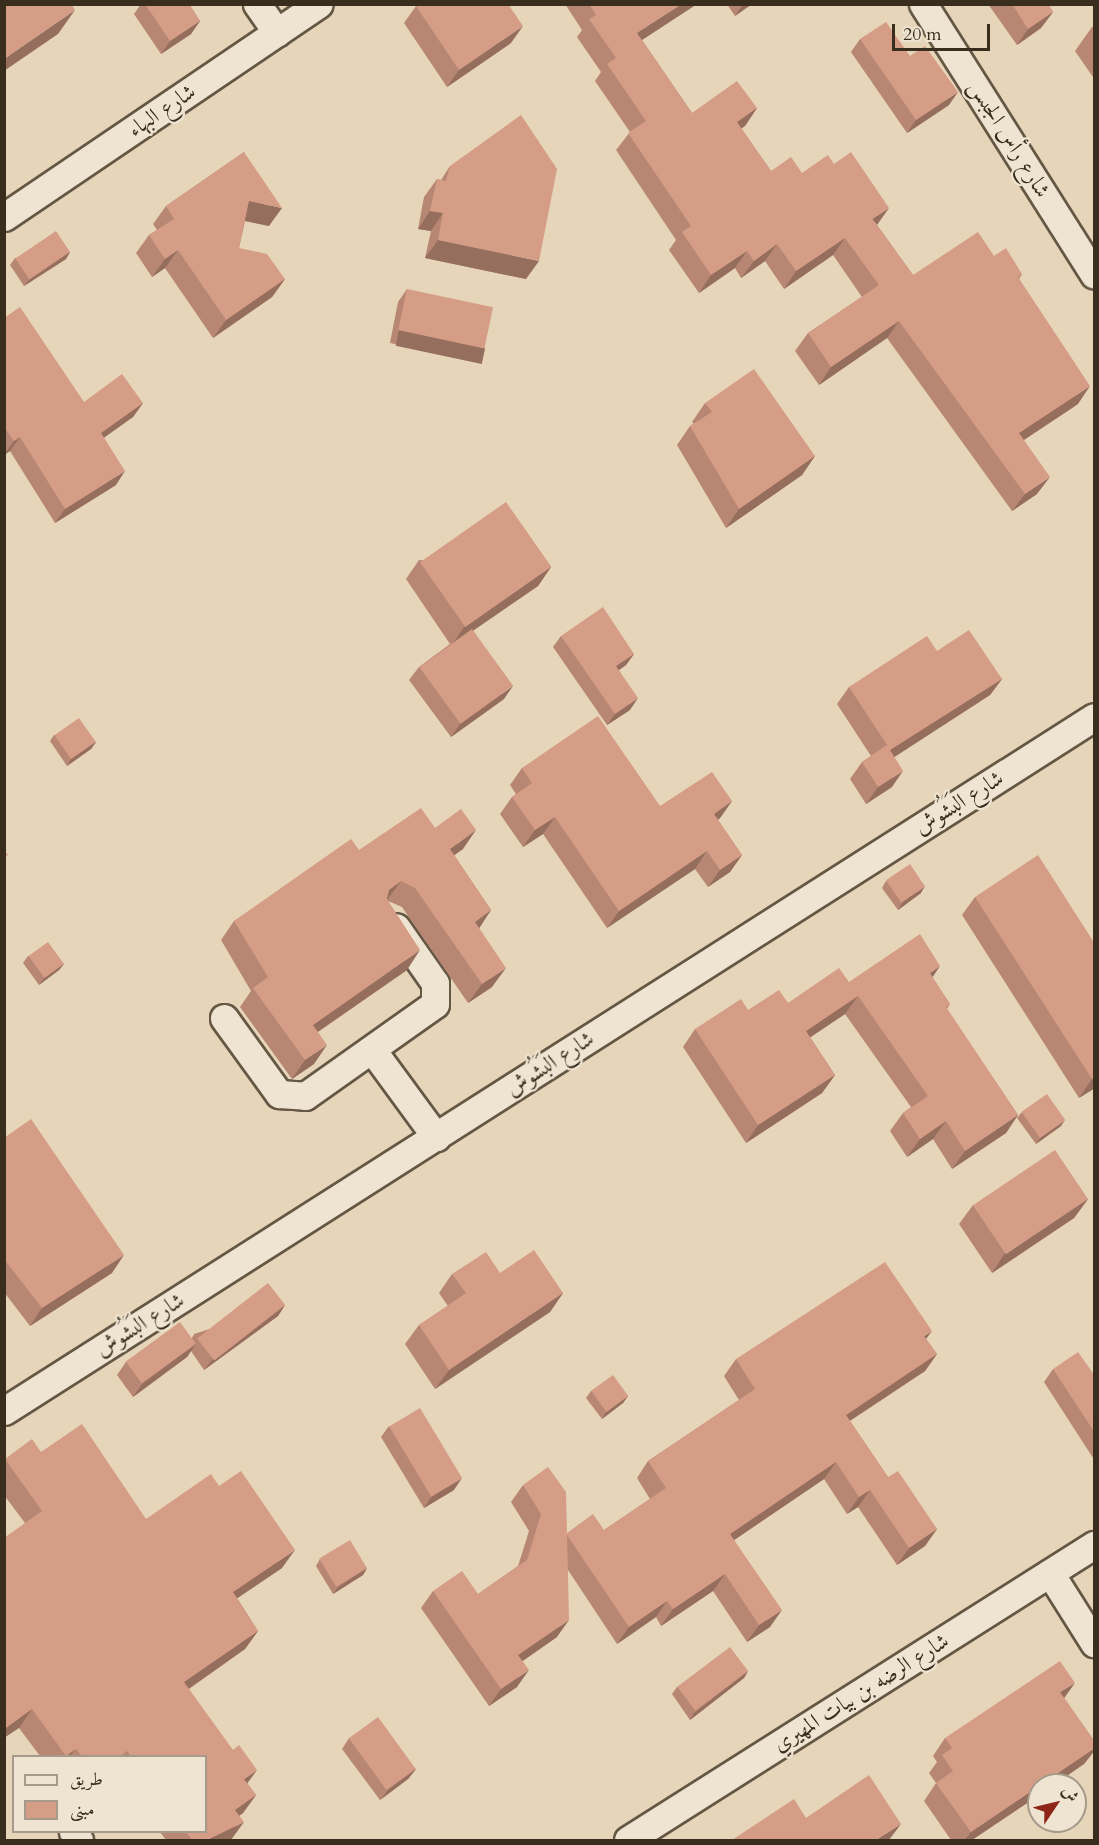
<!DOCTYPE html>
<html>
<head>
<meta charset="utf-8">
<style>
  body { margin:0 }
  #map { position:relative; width:1099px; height:1845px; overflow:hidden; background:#e6d5b9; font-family:Cardo,Amiri,serif }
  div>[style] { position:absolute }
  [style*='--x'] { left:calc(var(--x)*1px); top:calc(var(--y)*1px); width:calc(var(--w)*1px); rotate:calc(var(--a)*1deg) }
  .roads { filter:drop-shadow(2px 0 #645744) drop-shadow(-2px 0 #645744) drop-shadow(0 2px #645744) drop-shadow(0 -2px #645744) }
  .street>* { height:27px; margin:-13.5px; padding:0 13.5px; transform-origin:13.5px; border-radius:13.5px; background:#efe4d2 }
  .wall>* { inset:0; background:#b78773 }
  .shaded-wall>* { inset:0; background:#956e5e; transform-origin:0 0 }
  .building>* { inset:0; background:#d59d86; transform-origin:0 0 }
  span { translate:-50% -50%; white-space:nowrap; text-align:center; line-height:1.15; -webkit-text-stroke:4.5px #efe4d2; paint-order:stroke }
  .street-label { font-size:22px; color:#392d1d }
  .frame { position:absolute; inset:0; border:6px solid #392d1d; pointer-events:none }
  .legend { position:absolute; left:12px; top:1755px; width:195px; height:78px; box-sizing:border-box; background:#efe4d2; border:2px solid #a69b8a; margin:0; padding:8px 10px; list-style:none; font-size:18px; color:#392d1d }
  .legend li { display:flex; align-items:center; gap:12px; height:30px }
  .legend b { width:30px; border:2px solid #a69b8a }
  .north { position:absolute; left:1027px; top:1773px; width:60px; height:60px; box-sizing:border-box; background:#efe4d2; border:2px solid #a69b8a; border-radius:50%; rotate:55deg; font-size:16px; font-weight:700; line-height:24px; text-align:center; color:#392d1d }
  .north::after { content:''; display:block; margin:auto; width:21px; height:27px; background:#8f2418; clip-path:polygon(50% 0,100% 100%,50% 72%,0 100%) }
  .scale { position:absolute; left:892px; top:24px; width:98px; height:27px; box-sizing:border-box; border:3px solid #392d1d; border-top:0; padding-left:8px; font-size:18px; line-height:21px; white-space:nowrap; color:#392d1d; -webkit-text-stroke:4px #efe4d2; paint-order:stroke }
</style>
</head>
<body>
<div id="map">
  <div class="roads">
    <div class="street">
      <div style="--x:257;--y:4;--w:35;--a:55"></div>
      <div style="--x:923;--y:4;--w:320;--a:57.7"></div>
      <div style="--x:4;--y:217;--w:380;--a:-34.1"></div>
      <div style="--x:224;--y:1018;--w:94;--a:54.1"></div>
      <div style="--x:279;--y:1094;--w:26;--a:4"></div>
      <div style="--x:305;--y:1096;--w:159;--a:-35.3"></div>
      <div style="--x:435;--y:1004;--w:21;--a:-90"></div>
      <div style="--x:435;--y:983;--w:68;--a:-124.9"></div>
      <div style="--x:373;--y:1051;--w:107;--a:53.8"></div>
      <div style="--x:4;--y:1411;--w:1292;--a:-32.48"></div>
      <div style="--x:1050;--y:1573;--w:83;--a:57.8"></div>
      <div style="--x:73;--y:1832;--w:10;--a:53"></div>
      <div style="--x:628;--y:1840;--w:552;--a:-32.34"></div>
    </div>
  </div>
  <div class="wall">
    <div style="clip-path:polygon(141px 4px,189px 4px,200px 21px,191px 34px,161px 54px,134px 14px)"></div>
    <div style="clip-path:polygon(565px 4px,697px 4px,642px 40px,692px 113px,757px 108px,745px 126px,741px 128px,771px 171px,802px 173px,877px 225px,913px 275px,994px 256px,1022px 274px,1019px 279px,1078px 404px,1024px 440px,1037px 494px,1012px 511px,887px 338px,819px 385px,795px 351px,808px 333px,862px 297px,833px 255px,784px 289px,765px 261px,741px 278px,735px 268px,699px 293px,669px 250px,676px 240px,616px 150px,630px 132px,595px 81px,601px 72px,577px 37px,582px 30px)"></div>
    <div style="clip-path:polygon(727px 4px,752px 4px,735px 16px)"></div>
    <div style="clip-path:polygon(988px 4px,1048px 4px,1053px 12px,1041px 28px,1017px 45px)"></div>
    <div style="clip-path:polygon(416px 6px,511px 43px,447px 87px,404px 23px)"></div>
    <div style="clip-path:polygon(1095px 25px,1095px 80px,1075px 51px,1092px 27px)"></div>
    <div style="clip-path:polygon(860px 39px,910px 56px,949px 105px,907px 133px,851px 52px)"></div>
    <div style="clip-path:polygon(244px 152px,269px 226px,245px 221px,239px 248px,285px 279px,272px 297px,213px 338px,165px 268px,152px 277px,136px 253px,149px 235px,157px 230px,153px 224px,166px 206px)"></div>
    <div style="clip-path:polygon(450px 166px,526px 279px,425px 258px,431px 231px,418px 229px,424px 197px,437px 179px,441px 180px)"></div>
    <div style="clip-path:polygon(70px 252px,66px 259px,24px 286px,10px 265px,15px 258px)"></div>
    <div style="clip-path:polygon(407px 289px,485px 348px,476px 361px,390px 343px,398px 302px)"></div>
    <div style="clip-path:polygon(4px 318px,84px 402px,143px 403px,133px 417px,104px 437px,116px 485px,55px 523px,10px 451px,4px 455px)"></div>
    <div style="clip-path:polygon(705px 403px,815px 456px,802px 475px,726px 528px,677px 445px,690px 426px,694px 424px,692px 422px)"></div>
    <div style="clip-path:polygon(419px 560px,551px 567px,538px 586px,473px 630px,504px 699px,451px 737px,409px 680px,419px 667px,450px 644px,406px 579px)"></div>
    <div style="clip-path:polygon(561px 636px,634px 654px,626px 665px,619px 670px,630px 710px,607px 725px,553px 647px)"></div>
    <div style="clip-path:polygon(937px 651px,1002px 679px,990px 695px,894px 757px,892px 787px,866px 804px,850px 779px,862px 762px,871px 756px,837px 704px,849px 687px)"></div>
    <div style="clip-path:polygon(54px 735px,96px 742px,91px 749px,67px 766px,50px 741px)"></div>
    <div style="clip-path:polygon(522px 768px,660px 806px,732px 801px,720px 818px,718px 820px,742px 855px,730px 872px,708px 887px,695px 869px,607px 928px,543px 834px,523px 847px,500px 814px,512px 797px,516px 794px,510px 785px)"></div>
    <div style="clip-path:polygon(435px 828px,463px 849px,454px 855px,491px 910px,479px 928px,492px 987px,468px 1003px,402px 907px,388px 901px,407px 970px,318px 1032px,314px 1064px,292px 1079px,240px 1007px,251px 991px,221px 940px,234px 921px,359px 850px)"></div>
    <div style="clip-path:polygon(886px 881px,921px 893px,898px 910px,882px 888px)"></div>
    <div style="clip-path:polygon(975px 897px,1095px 944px,1095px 1088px,1079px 1098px,962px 915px)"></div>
    <div style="clip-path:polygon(28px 956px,64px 964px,59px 970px,39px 985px,23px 963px)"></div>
    <div style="clip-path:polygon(932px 977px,950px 1004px,947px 1009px,1018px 1115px,1006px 1133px,952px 1169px,933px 1139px,907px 1157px,890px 1131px,903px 1113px,911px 1107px,845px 1014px,810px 1037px,835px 1075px,822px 1093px,746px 1143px,683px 1047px,695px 1029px,748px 1010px,788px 1003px,849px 982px)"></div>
    <div style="clip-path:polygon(1022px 1112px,1061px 1126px,1036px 1144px,1017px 1118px)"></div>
    <div style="clip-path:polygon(4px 1138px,112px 1273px,30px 1326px,4px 1292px)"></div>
    <div style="clip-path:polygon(1088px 1199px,1074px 1218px,992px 1273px,959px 1224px,973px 1205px)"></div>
    <div style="clip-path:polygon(500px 1273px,563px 1293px,550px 1312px,435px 1389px,405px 1344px,419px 1325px,448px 1306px,439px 1293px,452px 1274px)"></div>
    <div style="clip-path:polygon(285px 1305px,278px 1316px,204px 1370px,191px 1351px,187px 1357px,133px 1397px,117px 1375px,126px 1362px,192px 1338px,194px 1334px)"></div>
    <div style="clip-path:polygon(926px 1339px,937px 1354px,925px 1371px,850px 1421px,888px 1477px,937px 1529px,925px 1546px,897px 1565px,858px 1507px,847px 1514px,824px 1479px,734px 1540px,770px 1627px,747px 1642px,713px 1591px,661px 1626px,656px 1617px,617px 1644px,568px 1570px,557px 1637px,522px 1661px,517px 1687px,489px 1706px,421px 1608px,433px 1591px,478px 1594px,518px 1566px,529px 1531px,511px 1502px,523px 1485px,567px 1533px,604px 1530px,650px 1499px,637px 1478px,648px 1461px,739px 1400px,724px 1376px,736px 1359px)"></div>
    <div style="clip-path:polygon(1053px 1369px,1095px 1376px,1095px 1461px,1044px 1382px)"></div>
    <div style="clip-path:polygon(591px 1391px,628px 1396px,623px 1403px,602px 1419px,586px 1398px)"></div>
    <div style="clip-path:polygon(389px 1426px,454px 1490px,424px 1508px,381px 1437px)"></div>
    <div style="clip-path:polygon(41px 1452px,146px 1519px,219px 1486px,282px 1568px,237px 1598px,258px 1631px,245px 1649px,189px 1689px,247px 1783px,256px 1795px,243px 1813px,239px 1816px,231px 1840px,166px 1840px,160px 1832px,206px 1832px,206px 1756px,40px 1756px,19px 1728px,25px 1523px,4px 1495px,5px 1459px)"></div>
    <div style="clip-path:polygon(320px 1559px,367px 1568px,363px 1575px,333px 1594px,316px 1566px)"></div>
    <div style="clip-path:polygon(748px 1671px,744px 1678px,690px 1720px,672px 1694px,677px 1687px)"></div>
    <div style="clip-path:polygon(1064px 1698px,1095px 1742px,1095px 1750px,1084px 1764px,1039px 1785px,1039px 1795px,972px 1840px,951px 1840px,924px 1801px,936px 1783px,929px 1773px,937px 1762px,933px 1756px,945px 1738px)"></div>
    <div style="clip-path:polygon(349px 1738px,416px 1769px,408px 1779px,380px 1800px,342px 1749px)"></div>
  </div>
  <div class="shaded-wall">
    <div style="clip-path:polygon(682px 4px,697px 4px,625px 51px,637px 33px)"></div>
    <div style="clip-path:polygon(743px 4px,752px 4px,735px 16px)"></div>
    <div style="clip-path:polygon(75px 10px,58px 34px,4px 71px,4px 59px)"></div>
    <div style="clip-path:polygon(1053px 12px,1041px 28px,1017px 45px,1028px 29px)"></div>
    <div style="clip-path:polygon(200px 21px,191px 34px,161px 54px,170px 41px)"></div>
    <div style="clip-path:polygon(523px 26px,511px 43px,447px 87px,459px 70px)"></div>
    <div style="clip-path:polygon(958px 92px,949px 105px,907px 133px,916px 120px)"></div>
    <div style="clip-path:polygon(757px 108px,745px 126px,725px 140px,737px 122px)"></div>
    <div style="clip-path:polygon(249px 201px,282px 208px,269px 226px,236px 219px)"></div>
    <div style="clip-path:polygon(889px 208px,877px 225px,872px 219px)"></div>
    <div style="clip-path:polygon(430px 211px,443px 213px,431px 231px,418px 229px)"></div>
    <div style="clip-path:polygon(845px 238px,833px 255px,784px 289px,796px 271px)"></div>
    <div style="clip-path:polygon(438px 240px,539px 261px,526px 279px,425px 258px)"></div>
    <div style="clip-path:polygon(777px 244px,765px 261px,741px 278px,754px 261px)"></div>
    <div style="clip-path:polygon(178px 250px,165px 268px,152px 277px,165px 259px)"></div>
    <div style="clip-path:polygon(747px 251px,735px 268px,699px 293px,711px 275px)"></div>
    <div style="clip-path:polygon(70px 252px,66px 259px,24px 286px,29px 280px)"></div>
    <div style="clip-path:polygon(285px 279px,272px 297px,213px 338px,226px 320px)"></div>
    <div style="clip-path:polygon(899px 321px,887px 338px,819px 385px,831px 367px)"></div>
    <div style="left:399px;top:330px;width:88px;height:16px;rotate:12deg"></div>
    <div style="clip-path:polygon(1090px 386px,1078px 404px,1007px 451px,1019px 433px)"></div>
    <div style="clip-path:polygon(143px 403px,133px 417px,91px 447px,101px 433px)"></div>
    <div style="clip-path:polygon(20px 437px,10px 451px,4px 455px,14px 441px)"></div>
    <div style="clip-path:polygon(815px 456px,802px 475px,726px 528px,739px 509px)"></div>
    <div style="clip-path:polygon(125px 471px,116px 485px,55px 523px,65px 509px)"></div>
    <div style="clip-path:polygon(1050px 477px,1037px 494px,1012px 511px,1025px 494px)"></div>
    <div style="clip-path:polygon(551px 567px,538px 586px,451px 646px,464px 627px)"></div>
    <div style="clip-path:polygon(634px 654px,626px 665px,608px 678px,616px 666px)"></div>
    <div style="clip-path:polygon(1002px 679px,990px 695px,879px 767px,890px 750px)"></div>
    <div style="clip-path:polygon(513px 686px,504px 699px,451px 737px,460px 724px)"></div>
    <div style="clip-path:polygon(638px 698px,630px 710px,607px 725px,615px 714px)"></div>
    <div style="clip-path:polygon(96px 742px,91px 749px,67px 766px,71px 759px)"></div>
    <div style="clip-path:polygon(903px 771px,892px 787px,866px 804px,878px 787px)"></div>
    <div style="clip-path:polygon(732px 801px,720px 818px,702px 831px,714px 814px)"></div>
    <div style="clip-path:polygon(555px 817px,543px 834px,523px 847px,535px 830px)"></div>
    <div style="clip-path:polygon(476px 830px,463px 849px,436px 868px,450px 849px)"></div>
    <div style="clip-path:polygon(707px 851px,695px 869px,607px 928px,619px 911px)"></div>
    <div style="clip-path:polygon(742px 855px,730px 872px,708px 887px,720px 870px)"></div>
    <div style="clip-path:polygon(401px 881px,387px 900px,375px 909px,389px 890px)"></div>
    <div style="clip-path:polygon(925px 886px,921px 893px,898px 910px,902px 903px)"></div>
    <div style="clip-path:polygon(491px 910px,478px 930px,475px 922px)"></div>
    <div style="clip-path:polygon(420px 950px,407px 970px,300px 1044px,313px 1025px)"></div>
    <div style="clip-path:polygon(64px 964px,59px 970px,39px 985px,44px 978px)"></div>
    <div style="clip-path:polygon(940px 966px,928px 984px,930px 973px)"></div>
    <div style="clip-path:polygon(506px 968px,492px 987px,468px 1003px,482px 984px)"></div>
    <div style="clip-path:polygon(858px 996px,845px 1014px,793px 1049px,806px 1031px)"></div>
    <div style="clip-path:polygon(327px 1045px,314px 1064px,292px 1079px,305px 1060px)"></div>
    <div style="clip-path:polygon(835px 1075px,822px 1093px,746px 1143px,758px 1125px)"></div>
    <div style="clip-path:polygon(1095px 1078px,1095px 1088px,1079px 1098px,1092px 1079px)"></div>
    <div style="clip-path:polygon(1018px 1115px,1006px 1133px,952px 1169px,965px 1151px)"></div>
    <div style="clip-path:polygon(1065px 1120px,1061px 1126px,1036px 1144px,1040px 1138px)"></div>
    <div style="clip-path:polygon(946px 1121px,933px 1139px,907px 1157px,920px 1139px)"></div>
    <div style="clip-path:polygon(1088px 1199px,1074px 1218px,992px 1273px,1005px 1253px)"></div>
    <div style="clip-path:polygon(124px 1255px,112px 1273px,30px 1326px,42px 1308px)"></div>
    <div style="clip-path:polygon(563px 1293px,550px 1312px,435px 1389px,449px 1370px)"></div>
    <div style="clip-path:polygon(285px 1305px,278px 1316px,204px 1370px,212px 1360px)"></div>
    <div style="clip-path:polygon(932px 1331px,920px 1347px,924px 1336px)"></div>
    <div style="clip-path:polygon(196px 1344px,187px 1357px,133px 1397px,142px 1384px)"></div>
    <div style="clip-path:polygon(937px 1354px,925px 1371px,834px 1431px,846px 1415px)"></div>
    <div style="clip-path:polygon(628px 1396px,623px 1403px,602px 1419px,606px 1412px)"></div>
    <div style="clip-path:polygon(836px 1462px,824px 1479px,718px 1551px,730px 1534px)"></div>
    <div style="clip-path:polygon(462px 1478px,454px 1490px,424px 1508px,432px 1496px)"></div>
    <div style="clip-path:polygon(870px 1490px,858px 1507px,847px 1514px,859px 1497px)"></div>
    <div style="clip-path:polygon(937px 1529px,925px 1546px,897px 1565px,909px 1548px)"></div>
    <div style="clip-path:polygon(295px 1550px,282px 1568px,220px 1610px,233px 1592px)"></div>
    <div style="clip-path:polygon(367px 1568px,363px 1575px,333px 1594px,338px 1587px)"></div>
    <div style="clip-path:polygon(725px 1574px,713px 1591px,661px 1626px,673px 1609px)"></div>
    <div style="clip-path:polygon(667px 1601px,656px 1617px,617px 1644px,629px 1627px)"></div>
    <div style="clip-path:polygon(782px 1610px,770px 1627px,747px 1642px,759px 1625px)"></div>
    <div style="clip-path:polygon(569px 1620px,557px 1637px,507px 1672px,518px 1655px)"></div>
    <div style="clip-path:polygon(258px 1631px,245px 1649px,171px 1701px,184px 1682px)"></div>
    <div style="clip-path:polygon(529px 1670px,517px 1687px,489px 1706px,501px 1689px)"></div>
    <div style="clip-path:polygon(748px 1671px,744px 1678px,690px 1720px,694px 1713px)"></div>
    <div style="clip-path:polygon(1075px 1683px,1062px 1701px,1060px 1692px)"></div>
    <div style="clip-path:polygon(32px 1709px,19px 1728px,4px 1738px,4px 1729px)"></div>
    <div style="clip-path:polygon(1095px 1748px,1095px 1750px,1084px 1764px,1054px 1785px,1040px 1785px)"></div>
    <div style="clip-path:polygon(76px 1749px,70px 1756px,65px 1756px,66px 1756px)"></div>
    <div style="clip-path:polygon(416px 1769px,408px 1779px,380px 1800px,388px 1790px)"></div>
    <div style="clip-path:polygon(257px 1770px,244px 1788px,244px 1779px)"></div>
    <div style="clip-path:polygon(1039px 1786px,1039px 1795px,972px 1840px,965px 1840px,971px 1832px)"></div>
    <div style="clip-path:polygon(256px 1795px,243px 1813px,222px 1828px,235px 1810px)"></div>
    <div style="clip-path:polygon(244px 1822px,231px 1840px,207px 1840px)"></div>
    <div style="clip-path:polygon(901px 1824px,889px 1840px,876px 1840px)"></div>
  </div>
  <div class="building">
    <div style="clip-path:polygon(4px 4px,71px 4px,75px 10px,4px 59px)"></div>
    <div style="clip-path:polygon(145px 4px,189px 4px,200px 21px,170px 41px)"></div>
    <div style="clip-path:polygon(418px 4px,508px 4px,523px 26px,459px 70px,416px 6px)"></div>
    <div style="clip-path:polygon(589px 4px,682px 4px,637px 33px,692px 113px,737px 81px,757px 108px,737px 122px,771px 171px,791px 157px,802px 173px,828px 155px,834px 164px,851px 152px,889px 208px,872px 219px,913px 275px,978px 232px,994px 256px,1006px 248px,1022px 274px,1018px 277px,1090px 386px,1019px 433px,1050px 477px,1025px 494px,899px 321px,831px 367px,808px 333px,879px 285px,845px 238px,796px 271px,777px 244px,754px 261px,747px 251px,711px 275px,682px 232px,691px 226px,628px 133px,646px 121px,607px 64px,616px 58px,589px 19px,596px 15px)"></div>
    <div style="clip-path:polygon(1012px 4px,1048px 4px,1053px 12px,1028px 29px)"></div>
    <div style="clip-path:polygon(886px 22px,910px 56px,925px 46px,958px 92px,916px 120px,860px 39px)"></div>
    <div style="clip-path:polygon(521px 115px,557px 169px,539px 261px,438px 240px,443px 213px,430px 211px,437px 179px,446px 181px,450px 166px)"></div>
    <div style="clip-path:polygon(244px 152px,282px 208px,249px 201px,239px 248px,267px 254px,285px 279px,226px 320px,178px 250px,165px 259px,149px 235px,174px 219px,166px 206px)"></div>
    <div style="left:56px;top:231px;width:25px;height:49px;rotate:56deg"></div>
    <div style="left:407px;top:289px;width:88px;height:42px;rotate:12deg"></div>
    <div style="clip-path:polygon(20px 307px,84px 402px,122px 374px,143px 403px,101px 433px,125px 471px,65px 509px,20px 437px,14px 441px,4px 427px,4px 318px)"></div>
    <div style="clip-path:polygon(754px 369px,815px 456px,739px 509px,690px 426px,712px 412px,705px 403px)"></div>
    <div style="left:506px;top:502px;width:79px;height:105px;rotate:55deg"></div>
    <div style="clip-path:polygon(603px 607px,634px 654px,616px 666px,638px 698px,615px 714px,561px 636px)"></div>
    <div style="left:472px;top:629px;width:70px;height:65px;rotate:54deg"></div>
    <div style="clip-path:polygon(969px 630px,1002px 679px,890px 750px,903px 771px,878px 787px,862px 762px,887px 745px,849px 687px,927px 636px,937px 651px)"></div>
    <div style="clip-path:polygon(598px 716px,660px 806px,712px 772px,732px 801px,714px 814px,742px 855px,720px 870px,707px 851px,619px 911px,555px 817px,535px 830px,512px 797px,532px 783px,522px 768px)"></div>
    <div style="left:79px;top:718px;width:29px;height:30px;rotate:55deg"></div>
    <div style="clip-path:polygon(421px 808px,435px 828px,461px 809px,476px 830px,450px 849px,491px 910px,475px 922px,506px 968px,482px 984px,415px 888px,401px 881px,389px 890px,387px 899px,420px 950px,313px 1025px,327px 1045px,305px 1060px,253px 988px,268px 977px,234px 921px,351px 839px,359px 850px)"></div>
    <div style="clip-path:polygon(4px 850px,8px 855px,4px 857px)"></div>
    <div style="clip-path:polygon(1038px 855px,1095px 944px,1095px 1078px,1092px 1079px,975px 897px)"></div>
    <div style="left:910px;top:864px;width:27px;height:29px;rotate:56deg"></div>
    <div style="clip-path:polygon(920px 934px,940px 966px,930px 973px,950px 1004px,946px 1007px,1018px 1115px,965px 1151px,946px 1121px,920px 1139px,903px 1113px,928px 1096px,858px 996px,806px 1031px,835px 1075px,758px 1125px,695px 1029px,741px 999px,748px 1010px,779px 990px,788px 1003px,839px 968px,849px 982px)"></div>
    <div style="left:48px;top:942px;width:27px;height:24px;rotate:54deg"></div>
    <div style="left:1047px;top:1094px;width:32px;height:31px;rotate:55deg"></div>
    <div style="clip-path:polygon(31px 1119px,124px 1255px,42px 1308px,4px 1259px,4px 1138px)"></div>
    <div style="left:1055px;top:1150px;width:59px;height:99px;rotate:56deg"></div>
    <div style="clip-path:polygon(534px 1250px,563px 1293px,449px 1370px,419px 1325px,466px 1293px,452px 1274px,486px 1252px,500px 1273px)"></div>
    <div style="clip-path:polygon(885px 1262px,932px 1331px,924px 1336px,937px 1354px,846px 1415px,888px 1477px,898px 1471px,937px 1529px,909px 1548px,870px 1490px,859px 1497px,836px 1462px,730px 1534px,782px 1610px,759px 1625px,725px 1574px,673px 1609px,667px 1601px,629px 1627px,567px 1535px,569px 1620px,518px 1655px,529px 1670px,501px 1689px,433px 1591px,462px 1571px,478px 1594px,527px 1560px,541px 1514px,523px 1485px,548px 1467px,566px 1492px,567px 1533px,593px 1514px,604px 1530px,666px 1488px,648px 1461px,755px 1389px,736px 1359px)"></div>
    <div style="left:268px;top:1283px;width:28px;height:90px;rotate:52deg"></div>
    <div style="left:180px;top:1322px;width:27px;height:67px;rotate:54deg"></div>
    <div style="clip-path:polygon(1078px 1352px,1095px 1376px,1095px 1433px,1053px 1369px)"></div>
    <div style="left:613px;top:1375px;width:26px;height:27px;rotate:54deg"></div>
    <div style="left:420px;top:1408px;width:82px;height:36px;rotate:59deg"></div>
    <div style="clip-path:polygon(82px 1424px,146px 1519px,211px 1474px,219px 1486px,241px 1471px,295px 1550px,233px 1592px,258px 1631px,184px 1682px,233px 1750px,239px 1745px,257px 1770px,244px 1779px,256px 1795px,235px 1810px,244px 1822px,207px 1840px,192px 1840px,186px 1832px,206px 1832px,206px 1756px,131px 1756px,127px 1751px,120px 1756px,82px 1756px,76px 1749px,66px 1756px,32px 1709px,4px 1729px,4px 1538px,42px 1511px,5px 1459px,32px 1439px,41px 1452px)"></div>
    <div style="left:350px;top:1540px;width:33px;height:36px;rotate:59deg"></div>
    <div style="left:730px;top:1647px;width:30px;height:66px;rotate:53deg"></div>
    <div style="clip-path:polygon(1060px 1661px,1075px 1683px,1060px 1692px,1095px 1742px,1095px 1748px,971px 1832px,936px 1783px,953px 1771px,942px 1755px,952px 1748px,945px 1738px)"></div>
    <div style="left:378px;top:1717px;width:64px;height:36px;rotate:54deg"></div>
    <div style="clip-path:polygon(869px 1775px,901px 1824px,876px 1840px,732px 1840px,794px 1799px,806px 1818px)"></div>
  </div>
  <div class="street-label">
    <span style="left:162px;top:111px;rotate:-34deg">شارع البهاء</span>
    <span style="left:1009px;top:139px;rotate:58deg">شارع رأس الجبس</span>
    <span style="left:959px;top:803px;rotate:-32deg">شارع البَشُوش</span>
    <span style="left:550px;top:1064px;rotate:-33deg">شارع البَشُوش</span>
    <span style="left:140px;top:1325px;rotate:-32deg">شارع البَشُوش</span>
    <span style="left:861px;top:1693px;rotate:-32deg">شارع الرضه بن بيات المهيري</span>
  </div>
  <div class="frame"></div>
  <ul class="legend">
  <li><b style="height:8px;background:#efe4d2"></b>طريق</li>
  <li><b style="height:16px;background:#d59d86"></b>مبنى</li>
  </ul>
  <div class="north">ش</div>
  <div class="scale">20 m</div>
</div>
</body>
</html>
